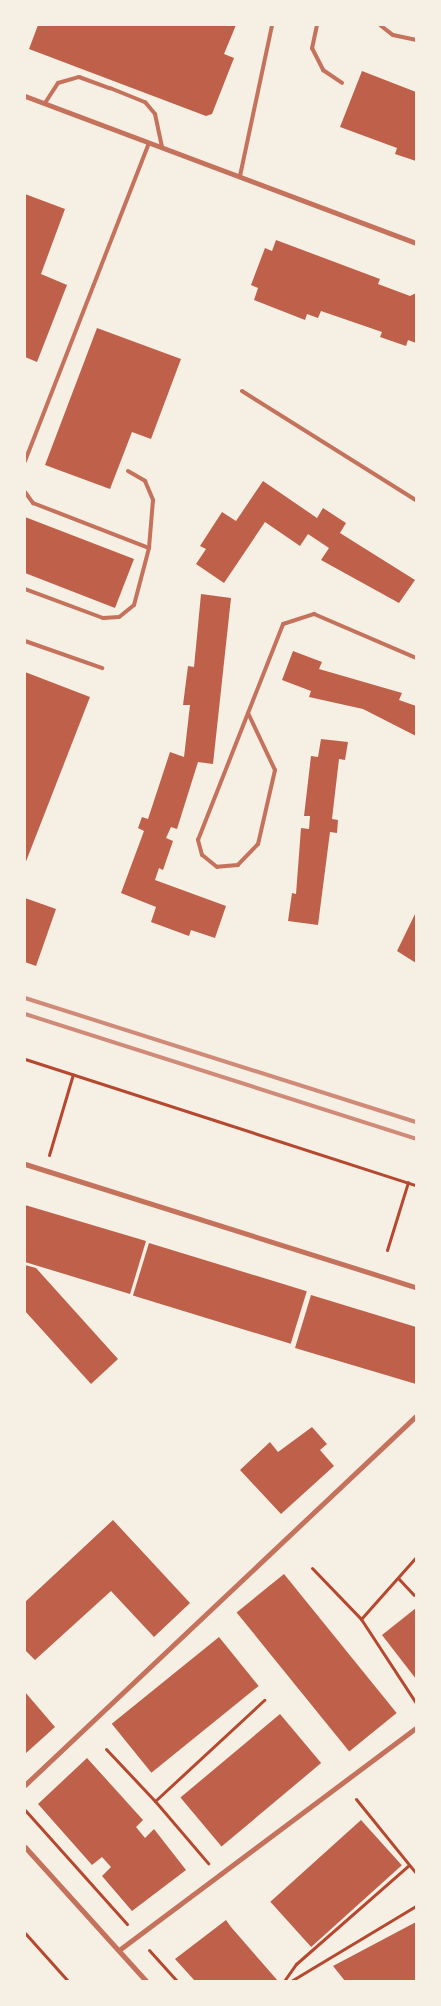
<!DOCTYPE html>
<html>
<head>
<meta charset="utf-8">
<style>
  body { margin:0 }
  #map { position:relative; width:441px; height:2006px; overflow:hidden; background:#f6efe4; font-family:Karla,sans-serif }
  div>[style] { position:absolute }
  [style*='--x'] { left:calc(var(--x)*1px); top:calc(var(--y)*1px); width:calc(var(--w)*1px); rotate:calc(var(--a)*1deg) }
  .building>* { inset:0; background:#bf614a; transform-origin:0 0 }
  .path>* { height:3px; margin:-1.5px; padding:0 1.5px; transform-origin:1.5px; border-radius:1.5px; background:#b5482f }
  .service>* { height:4px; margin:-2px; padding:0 2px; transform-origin:2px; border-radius:2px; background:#c5725c }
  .pedestrian>* { height:4.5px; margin:-2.25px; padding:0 2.25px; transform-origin:2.25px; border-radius:2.25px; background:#c5725c }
  .minor>* { height:5px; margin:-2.5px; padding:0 2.5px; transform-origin:2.5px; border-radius:2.5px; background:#c5725c }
  .rail>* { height:4px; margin:-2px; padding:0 2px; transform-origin:2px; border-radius:2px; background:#cf8b77 }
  span { translate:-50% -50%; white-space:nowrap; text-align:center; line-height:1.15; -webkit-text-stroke:4px #f6efe4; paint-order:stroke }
  .frame { position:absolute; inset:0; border:26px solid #f6efe4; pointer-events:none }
</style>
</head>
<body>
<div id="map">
  <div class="building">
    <div style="clip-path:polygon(38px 25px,236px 25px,224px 54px,234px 58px,212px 114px,206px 116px,29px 49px)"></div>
    <div style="clip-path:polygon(362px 71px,416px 92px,416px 161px,395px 154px,397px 148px,340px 127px)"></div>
    <div style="clip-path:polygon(25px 194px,65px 209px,41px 274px,67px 285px,37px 362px,25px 357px)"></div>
    <div style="clip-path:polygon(276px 240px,380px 279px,378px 284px,410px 296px,416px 293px,416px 343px,408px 340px,406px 346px,380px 337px,382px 332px,321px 311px,318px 318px,307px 314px,305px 320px,254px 300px,258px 288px,251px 285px,265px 248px,272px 251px)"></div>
    <div style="clip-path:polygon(97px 328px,181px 359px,151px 439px,132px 432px,110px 489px,45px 465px)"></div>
    <div style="clip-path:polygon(263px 481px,317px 518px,323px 508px,346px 523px,340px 533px,415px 580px,399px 603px,321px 560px,329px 548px,308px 534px,300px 546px,265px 522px,224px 583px,196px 564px,206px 549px,200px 546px,222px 512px,236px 521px)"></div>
    <div style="clip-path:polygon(25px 517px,134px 559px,115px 608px,25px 573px)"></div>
    <div style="clip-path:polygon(201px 594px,231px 598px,213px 764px,198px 762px,177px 829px,171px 827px,166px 838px,173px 841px,163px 870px,159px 868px,155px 880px,226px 906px,215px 938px,191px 930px,189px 936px,151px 922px,156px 907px,121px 893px,144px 831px,138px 828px,142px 817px,148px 819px,170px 752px,184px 757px,190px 705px,183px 705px,188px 666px,194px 667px)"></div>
    <div style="clip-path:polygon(293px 651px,322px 662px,319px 669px,402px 693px,399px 700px,416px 706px,416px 736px,363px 709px,309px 697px,311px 691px,282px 680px)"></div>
    <div style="clip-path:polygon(25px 672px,90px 697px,25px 864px)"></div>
    <div style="clip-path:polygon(321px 739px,348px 742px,345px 760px,339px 759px,332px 819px,338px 820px,337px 833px,330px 832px,318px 925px,288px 921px,292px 893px,296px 894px,301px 828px,309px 829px,310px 816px,304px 816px,311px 756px,318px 757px)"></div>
    <div style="clip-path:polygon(25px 898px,56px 909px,36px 966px,25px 962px)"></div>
    <div style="clip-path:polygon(416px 912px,416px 963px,397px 951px)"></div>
    <div style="clip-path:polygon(25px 1205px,146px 1241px,130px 1294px,25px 1262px)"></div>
    <div style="left:149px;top:1243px;width:165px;height:55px;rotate:17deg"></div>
    <div style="clip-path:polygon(25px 1265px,36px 1268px,118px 1359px,91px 1384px,25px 1311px)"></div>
    <div style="clip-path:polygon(311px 1295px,416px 1327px,416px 1384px,295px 1348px)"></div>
    <div style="clip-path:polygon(312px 1427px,327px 1444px,320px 1450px,334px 1466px,281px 1514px,240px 1470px,270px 1442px,278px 1452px)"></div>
    <div style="clip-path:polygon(113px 1520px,190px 1603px,154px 1637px,111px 1591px,35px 1660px,25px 1650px,25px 1602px)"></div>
    <div style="left:284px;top:1574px;width:179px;height:61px;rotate:51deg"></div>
    <div style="clip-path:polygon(416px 1608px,416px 1679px,382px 1635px)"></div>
    <div style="left:219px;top:1637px;width:63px;height:138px;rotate:51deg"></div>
    <div style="clip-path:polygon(25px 1692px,55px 1727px,25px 1754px)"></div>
    <div style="left:280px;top:1714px;width:64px;height:130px;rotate:50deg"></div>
    <div style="clip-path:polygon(87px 1758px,143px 1820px,136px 1827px,145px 1838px,154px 1829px,186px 1870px,132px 1911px,102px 1876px,111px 1867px,102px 1857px,92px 1865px,38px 1804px)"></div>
    <div style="left:361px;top:1820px;width:61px;height:122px;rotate:48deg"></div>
    <div style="clip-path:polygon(226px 1920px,231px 1927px,278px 1981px,195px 1981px,175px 1959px)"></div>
    <div style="clip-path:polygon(416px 1922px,416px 1981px,345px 1981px,333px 1966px)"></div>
  </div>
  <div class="path">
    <div style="--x:25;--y:1059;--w:411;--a:17.9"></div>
    <div style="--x:49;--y:1155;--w:84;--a:-73.5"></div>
    <div style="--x:387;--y:1250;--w:71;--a:-72.8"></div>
    <div style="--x:312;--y:1568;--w:71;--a:46.1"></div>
    <div style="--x:361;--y:1619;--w:83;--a:-48.4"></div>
    <div style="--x:398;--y:1578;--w:23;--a:47"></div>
    <div style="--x:361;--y:1619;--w:100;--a:56.8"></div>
    <div style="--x:106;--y:1749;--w:71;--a:46.7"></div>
    <div style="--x:155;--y:1801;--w:149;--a:-42.8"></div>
    <div style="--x:356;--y:1799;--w:95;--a:51"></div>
    <div style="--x:155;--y:1801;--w:82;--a:49.5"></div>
    <div style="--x:25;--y:1810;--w:153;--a:48.2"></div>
    <div style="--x:25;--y:1933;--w:64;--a:48.1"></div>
    <div style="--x:149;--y:1950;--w:42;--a:47.9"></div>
    <div style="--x:284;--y:1981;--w:21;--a:-55"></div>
    <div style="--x:296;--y:1964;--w:150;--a:-41.2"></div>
    <div style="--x:291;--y:1981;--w:146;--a:-31"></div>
  </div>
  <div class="service">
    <div style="--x:317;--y:25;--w:24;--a:102"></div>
    <div style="--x:312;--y:48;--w:25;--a:63"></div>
    <div style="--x:323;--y:70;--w:23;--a:34"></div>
    <div style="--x:380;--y:25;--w:16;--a:38"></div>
    <div style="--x:393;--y:35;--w:24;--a:12"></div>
    <div style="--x:45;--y:103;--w:24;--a:-57"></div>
    <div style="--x:58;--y:83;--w:22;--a:-16"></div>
    <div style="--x:79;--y:77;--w:33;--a:20"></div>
    <div style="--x:110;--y:88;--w:38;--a:22"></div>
    <div style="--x:145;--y:102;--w:16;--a:50"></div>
    <div style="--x:155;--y:114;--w:34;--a:78"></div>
    <div style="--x:240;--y:176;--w:154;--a:-78"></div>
    <div style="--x:242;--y:391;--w:205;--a:32.1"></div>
    <div style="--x:25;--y:461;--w:341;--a:-68.7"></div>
    <div style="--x:128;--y:471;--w:20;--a:30"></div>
    <div style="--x:145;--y:481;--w:21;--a:67"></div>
    <div style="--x:153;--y:500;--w:48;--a:94.8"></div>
    <div style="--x:25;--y:492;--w:14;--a:54"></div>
    <div style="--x:33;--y:503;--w:124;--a:21.2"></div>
    <div style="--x:149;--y:548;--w:59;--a:104.7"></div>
    <div style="--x:134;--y:605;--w:19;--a:141"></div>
    <div style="--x:119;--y:617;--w:16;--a:176"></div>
    <div style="--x:103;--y:618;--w:83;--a:-159.6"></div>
    <div style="--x:25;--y:641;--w:82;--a:19.3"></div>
    <div style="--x:248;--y:713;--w:63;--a:64.7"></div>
    <div style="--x:275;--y:770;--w:76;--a:102.9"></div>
    <div style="--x:258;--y:844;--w:29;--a:134"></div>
    <div style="--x:238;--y:865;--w:21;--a:175"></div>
    <div style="--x:217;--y:867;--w:19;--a:-141"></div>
    <div style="--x:202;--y:855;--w:16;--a:-105"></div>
    <div style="--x:198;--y:840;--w:232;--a:-68.5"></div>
    <div style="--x:283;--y:624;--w:33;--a:-18"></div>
    <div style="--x:314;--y:614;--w:111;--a:23.3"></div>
  </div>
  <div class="pedestrian">
    <div style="--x:25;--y:1785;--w:538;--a:-43.34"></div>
  </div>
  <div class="minor">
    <div style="--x:25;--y:96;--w:418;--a:20.6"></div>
    <div style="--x:25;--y:1164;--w:410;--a:17.5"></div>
    <div style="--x:25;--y:1847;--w:181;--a:47.9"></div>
    <div style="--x:119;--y:1950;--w:371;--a:-36.8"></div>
  </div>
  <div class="rail">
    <div style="--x:25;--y:998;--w:410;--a:17.6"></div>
    <div style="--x:25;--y:1014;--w:410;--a:17.7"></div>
  </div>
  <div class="frame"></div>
</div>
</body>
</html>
